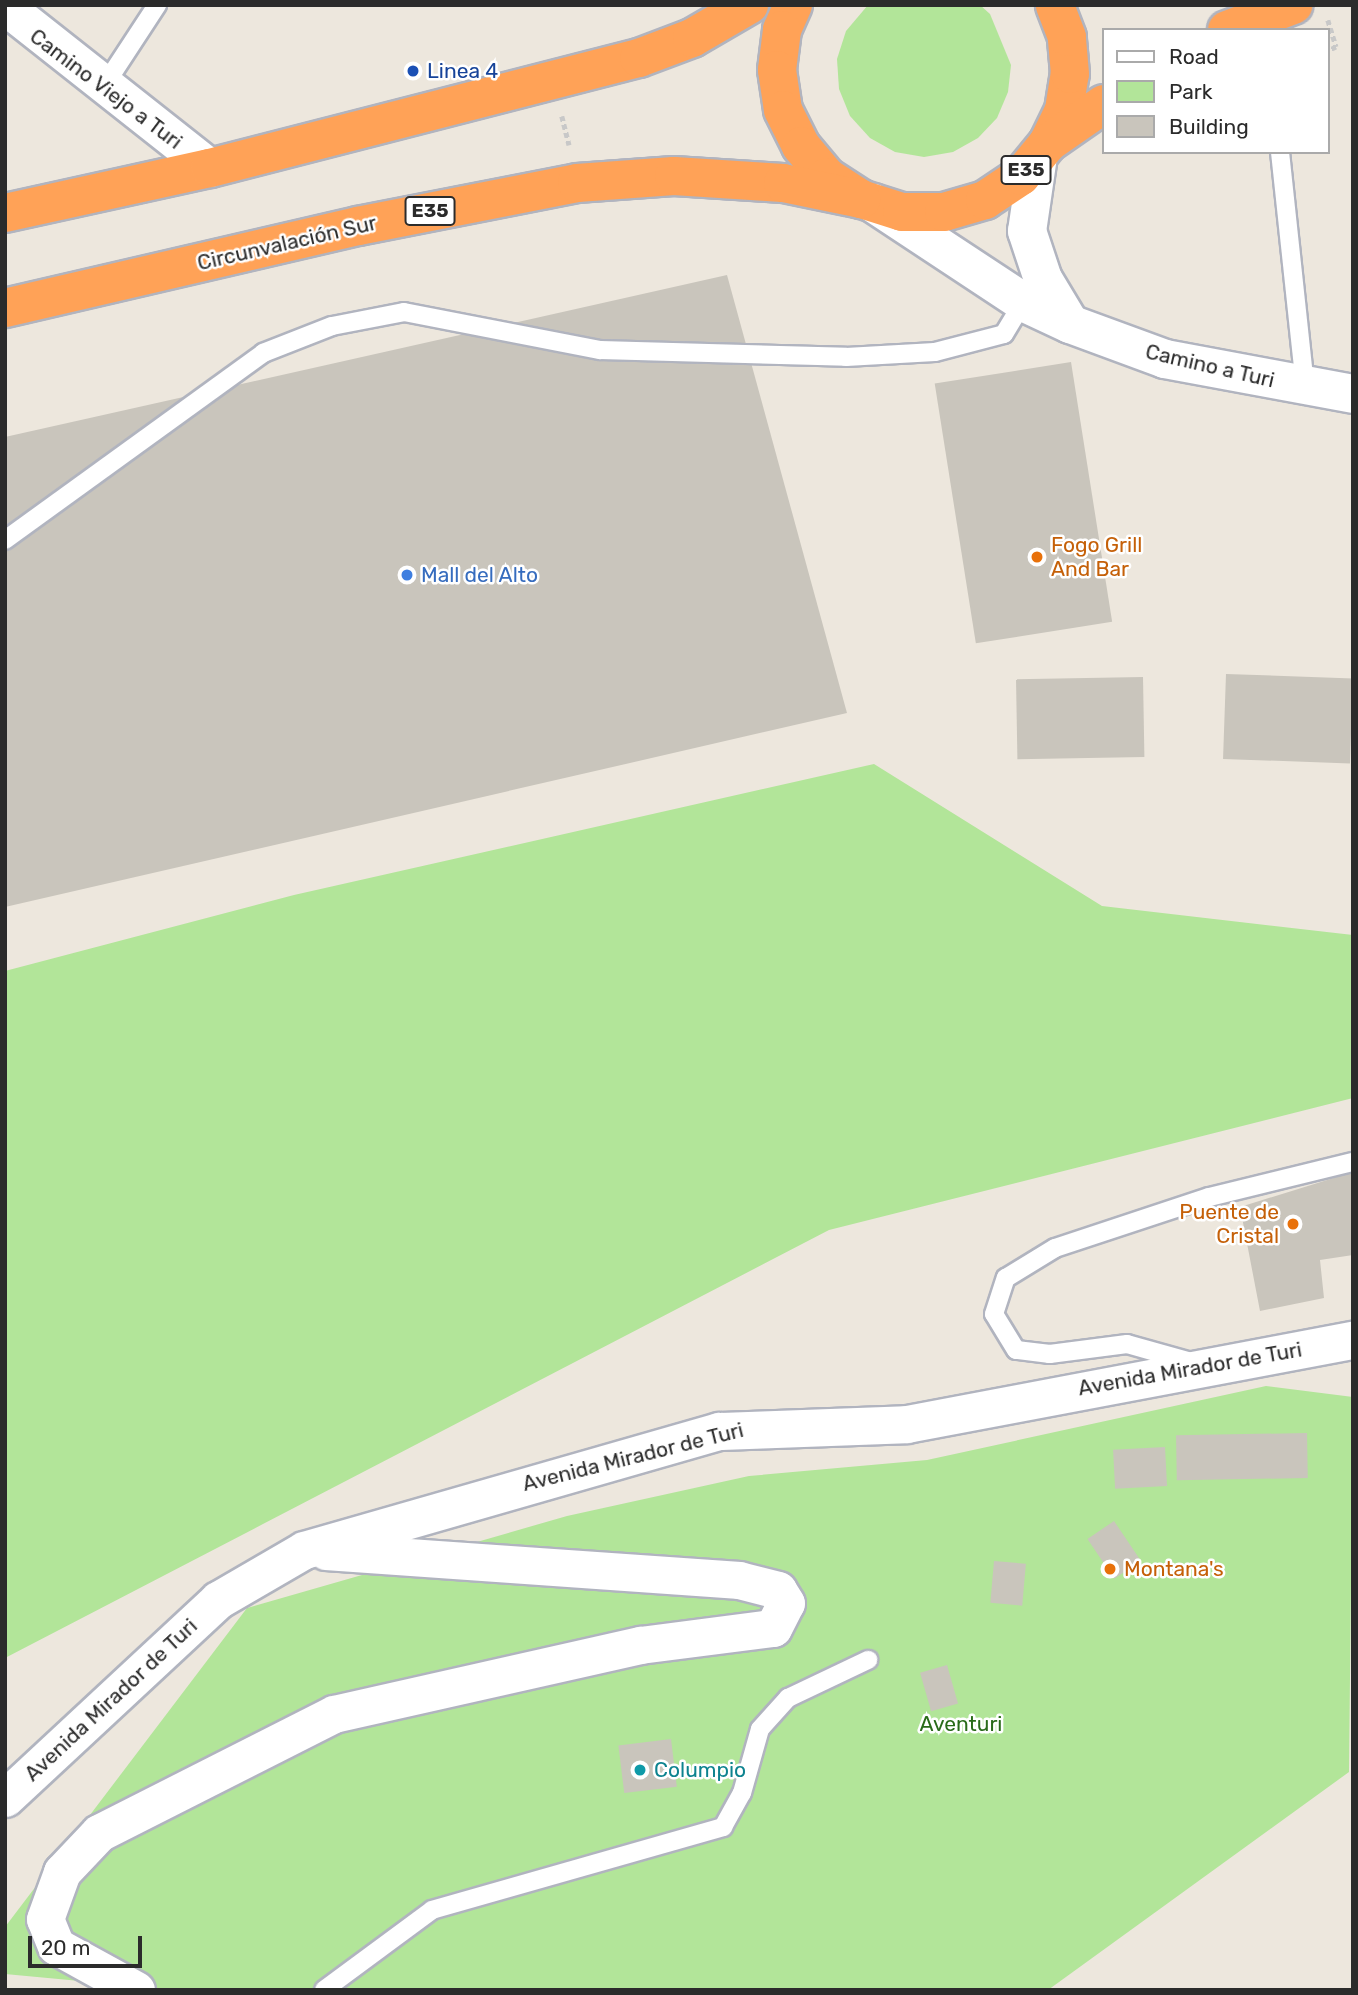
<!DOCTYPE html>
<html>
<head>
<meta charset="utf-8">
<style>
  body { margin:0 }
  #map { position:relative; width:1358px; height:1995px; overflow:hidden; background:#ede7dd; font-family:Rubik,sans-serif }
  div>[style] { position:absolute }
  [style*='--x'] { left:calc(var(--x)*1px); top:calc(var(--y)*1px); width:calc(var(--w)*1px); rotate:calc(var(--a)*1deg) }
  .green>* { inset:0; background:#b2e599 }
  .building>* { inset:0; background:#c9c5bc; transform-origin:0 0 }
  .path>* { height:4.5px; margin-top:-2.25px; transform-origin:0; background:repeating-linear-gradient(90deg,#c8c8c8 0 5px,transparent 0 8.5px) }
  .roads { filter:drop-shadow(2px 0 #b1b4bf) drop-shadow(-2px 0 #b1b4bf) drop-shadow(0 2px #b1b4bf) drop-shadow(0 -2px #b1b4bf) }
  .lane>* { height:18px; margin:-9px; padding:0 9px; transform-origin:9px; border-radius:9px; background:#fff }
  .street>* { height:37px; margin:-18.5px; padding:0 18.5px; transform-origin:18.5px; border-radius:18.5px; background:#fff }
  .secondary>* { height:38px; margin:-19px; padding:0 19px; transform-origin:19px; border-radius:19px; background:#fff }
  .highway>* { height:38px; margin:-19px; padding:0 19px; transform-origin:19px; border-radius:19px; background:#ffa257 }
  .dots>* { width:19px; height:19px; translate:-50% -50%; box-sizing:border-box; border:4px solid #fff; border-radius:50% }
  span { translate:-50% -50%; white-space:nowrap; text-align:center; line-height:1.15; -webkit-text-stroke:5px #fff; paint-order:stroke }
  .shield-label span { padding:2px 5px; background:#fff; border:2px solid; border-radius:5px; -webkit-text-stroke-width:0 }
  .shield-label { font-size:19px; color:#2b2b2b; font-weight:700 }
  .transit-label { font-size:21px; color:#164399 }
  .left { translate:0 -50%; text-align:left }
  .street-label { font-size:21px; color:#2b2b2b }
  .food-label { font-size:21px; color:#c56008 }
  .right { translate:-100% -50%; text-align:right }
  .shop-label { font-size:21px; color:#366cbe }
  .park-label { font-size:21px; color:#296b19 }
  .culture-label { font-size:21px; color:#0d838f }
  .frame { position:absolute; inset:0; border:7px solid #2b2b2b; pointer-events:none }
  .legend { position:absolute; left:1102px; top:28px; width:228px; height:126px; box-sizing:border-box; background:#fff; border:2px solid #aaa; margin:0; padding:9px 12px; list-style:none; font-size:21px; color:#2b2b2b }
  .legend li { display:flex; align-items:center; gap:14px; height:35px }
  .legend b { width:35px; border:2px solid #aaa }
  .scale { position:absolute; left:28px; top:1936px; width:114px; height:32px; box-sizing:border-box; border:4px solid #2b2b2b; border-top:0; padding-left:9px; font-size:21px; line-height:24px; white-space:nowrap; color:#2b2b2b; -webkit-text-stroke:5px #fff; paint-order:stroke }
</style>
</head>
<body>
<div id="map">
  <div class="green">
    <div style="clip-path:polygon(868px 5px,980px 5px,990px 14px,1011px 65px,1008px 92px,997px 118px,978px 138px,953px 152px,924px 157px,895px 152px,870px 138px,850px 116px,839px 89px,837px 59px,846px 31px)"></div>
    <div style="clip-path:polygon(874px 764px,1102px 906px,1353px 935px,1353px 1098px,829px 1230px,5px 1658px,5px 971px,294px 895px)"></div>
    <div style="clip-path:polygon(1266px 1386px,1353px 1397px,1349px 1772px,1048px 1990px,176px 1990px,5px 1974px,5px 1927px,247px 1608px,567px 1516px,749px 1476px,927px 1460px)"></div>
  </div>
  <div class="building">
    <div style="clip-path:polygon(727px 275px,847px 713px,5px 907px,5px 437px)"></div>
    <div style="left:1071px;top:362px;width:263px;height:138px;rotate:81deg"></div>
    <div style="left:1226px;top:674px;width:127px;height:85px;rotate:2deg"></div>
    <div style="left:1143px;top:677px;width:80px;height:127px;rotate:89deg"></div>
    <div style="clip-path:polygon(1353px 1172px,1353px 1255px,1320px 1260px,1324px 1298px,1260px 1311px,1240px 1207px)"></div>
    <div style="left:1307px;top:1433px;width:45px;height:131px;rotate:89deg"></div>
    <div style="left:1165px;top:1447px;width:39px;height:52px;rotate:87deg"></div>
    <div style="left:1114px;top:1521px;width:48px;height:32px;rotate:56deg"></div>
    <div style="left:994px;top:1561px;width:32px;height:42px;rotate:5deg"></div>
    <div style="left:947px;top:1665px;width:40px;height:28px;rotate:74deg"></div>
    <div style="left:671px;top:1739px;width:48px;height:53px;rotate:83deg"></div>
  </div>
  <div class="path">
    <div style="--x:1328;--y:20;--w:28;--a:73"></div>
    <div style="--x:1336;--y:47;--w:9;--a:153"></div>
    <div style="--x:562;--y:116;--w:30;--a:76"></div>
  </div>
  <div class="roads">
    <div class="lane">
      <div style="--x:104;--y:86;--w:97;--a:-56.8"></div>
      <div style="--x:1280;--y:152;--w:236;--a:83.9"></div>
      <div style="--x:5;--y:540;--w:319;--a:-35.9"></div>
      <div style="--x:263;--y:353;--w:74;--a:-21.4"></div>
      <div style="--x:332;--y:326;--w:73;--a:-11"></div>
      <div style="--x:404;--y:312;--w:200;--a:11"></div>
      <div style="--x:600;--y:350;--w:246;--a:1.6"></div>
      <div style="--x:846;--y:357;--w:89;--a:-3.2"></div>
      <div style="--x:935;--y:352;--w:71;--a:-14.6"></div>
      <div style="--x:1004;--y:334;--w:37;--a:-59"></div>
      <div style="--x:1191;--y:1362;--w:66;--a:-164.3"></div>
      <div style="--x:1127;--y:1344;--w:78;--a:172.6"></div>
      <div style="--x:1050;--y:1354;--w:34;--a:-173"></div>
      <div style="--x:1016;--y:1350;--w:42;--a:-121.4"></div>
      <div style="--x:994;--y:1314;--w:38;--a:-72"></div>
      <div style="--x:1006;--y:1278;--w:57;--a:-31.5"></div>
      <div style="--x:1055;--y:1248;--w:162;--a:-18.3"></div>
      <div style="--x:1209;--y:1197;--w:148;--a:-13.7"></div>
      <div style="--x:324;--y:1990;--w:134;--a:-36.5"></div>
      <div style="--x:432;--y:1910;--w:303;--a:-15.9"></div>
      <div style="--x:723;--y:1827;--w:39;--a:-61"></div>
      <div style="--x:742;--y:1793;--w:66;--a:-74.3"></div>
      <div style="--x:760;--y:1729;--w:42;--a:-47.9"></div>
      <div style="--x:788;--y:1698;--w:89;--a:-25.4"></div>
    </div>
    <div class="street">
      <div style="--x:5;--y:6;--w:261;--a:38.3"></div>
      <div style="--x:5;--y:1798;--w:291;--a:-42.9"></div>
      <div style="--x:218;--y:1600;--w:99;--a:-30.2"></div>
      <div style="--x:304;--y:1550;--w:432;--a:-16"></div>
      <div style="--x:719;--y:1431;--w:188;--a:-2.1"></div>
      <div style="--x:907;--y:1424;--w:454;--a:-10.7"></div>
      <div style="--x:136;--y:1990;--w:91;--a:-151.2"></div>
      <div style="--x:56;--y:1946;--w:29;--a:-112"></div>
      <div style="--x:45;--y:1919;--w:50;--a:-70.1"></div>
      <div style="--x:62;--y:1872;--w:54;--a:-46.5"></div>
      <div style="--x:99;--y:1833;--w:263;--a:-26.9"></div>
      <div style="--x:334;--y:1714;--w:314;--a:-12.7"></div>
      <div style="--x:640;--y:1645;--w:134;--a:-7.3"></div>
      <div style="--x:773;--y:1628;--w:28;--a:-63"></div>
      <div style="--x:786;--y:1603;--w:15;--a:-122"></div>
      <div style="--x:778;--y:1590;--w:40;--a:-165.6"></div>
      <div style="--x:739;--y:1580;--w:414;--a:-176"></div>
    </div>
    <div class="secondary">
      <div style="--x:1038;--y:156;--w:76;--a:98.3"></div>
      <div style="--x:1027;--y:231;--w:51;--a:71.6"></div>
      <div style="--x:1043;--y:279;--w:52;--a:59"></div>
      <div style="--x:873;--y:203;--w:180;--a:33.4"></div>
      <div style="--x:1023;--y:302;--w:52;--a:25.1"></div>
      <div style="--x:1070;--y:324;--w:101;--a:20.2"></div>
      <div style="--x:1165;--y:359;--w:191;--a:10.5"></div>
    </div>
    <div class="highway">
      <div style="--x:793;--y:5;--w:27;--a:114"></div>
      <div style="--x:782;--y:30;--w:40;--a:97.1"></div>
      <div style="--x:777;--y:70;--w:40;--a:81.5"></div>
      <div style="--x:783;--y:110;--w:40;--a:63.4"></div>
      <div style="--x:801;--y:146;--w:40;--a:50"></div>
      <div style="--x:827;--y:177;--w:40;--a:32.9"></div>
      <div style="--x:861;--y:199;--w:43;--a:17.6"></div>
      <div style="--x:902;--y:212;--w:42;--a:0"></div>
      <div style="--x:944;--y:212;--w:43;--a:-16.3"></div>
      <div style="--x:985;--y:200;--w:43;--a:-33.7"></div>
      <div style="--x:1021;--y:176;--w:43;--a:-50.7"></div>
      <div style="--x:1048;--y:143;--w:37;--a:-64"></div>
      <div style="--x:1064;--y:110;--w:36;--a:-81"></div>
      <div style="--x:1070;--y:74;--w:37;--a:-95"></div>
      <div style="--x:1067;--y:37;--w:34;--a:-111"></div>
      <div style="--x:1227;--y:30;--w:71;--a:-20.7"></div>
      <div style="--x:1048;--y:143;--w:68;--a:-34.9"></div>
      <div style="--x:5;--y:213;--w:210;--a:-12.4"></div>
      <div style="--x:210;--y:168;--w:443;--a:-14.4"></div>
      <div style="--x:639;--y:58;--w:57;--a:-20.7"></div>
      <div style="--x:692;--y:38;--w:66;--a:-30.1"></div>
      <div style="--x:5;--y:308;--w:362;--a:-13.1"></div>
      <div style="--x:358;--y:226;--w:223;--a:-11.1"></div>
      <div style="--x:577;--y:183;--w:97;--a:-4.1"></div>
      <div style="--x:674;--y:176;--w:109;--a:3.7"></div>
      <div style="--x:783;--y:183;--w:80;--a:11.6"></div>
    </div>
  </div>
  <div class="dots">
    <div style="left:413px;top:71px;background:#1a4fb4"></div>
    <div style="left:1037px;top:557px;background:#e8710a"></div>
    <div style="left:407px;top:575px;background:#3f7fe0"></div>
    <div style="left:1293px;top:1224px;background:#e8710a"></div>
    <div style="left:1110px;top:1569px;background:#e8710a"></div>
    <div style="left:640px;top:1770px;background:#0f9aa8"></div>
  </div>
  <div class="shield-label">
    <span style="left:1026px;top:170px">E35</span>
    <span style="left:430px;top:211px">E35</span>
  </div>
  <div class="transit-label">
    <span class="left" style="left:427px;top:71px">Linea 4</span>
  </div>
  <div class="street-label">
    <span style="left:106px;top:89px;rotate:37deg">Camino Viejo a Turi</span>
    <span style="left:287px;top:243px;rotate:-13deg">Circunvalación Sur</span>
    <span style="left:1210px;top:366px;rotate:13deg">Camino a Turi</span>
    <span style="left:1190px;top:1369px;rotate:-10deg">Avenida Mirador de Turi</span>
    <span style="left:633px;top:1457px;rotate:-14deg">Avenida Mirador de Turi</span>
    <span style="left:111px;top:1700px;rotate:-43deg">Avenida Mirador de Turi</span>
  </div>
  <div class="food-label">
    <span class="left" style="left:1051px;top:557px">Fogo Grill<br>And Bar</span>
    <span class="right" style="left:1279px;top:1224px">Puente de<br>Cristal</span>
    <span class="left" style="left:1124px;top:1569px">Montana's</span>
  </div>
  <div class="shop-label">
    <span class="left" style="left:421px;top:575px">Mall del Alto</span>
  </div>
  <div class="park-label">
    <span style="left:961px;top:1724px">Aventuri</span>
  </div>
  <div class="culture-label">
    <span class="left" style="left:654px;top:1770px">Columpio</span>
  </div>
  <div class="frame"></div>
  <ul class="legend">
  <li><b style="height:9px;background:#fff"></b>Road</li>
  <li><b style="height:19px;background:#b2e599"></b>Park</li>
  <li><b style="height:19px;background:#c9c5bc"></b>Building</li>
  </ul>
  <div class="scale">20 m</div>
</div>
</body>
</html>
